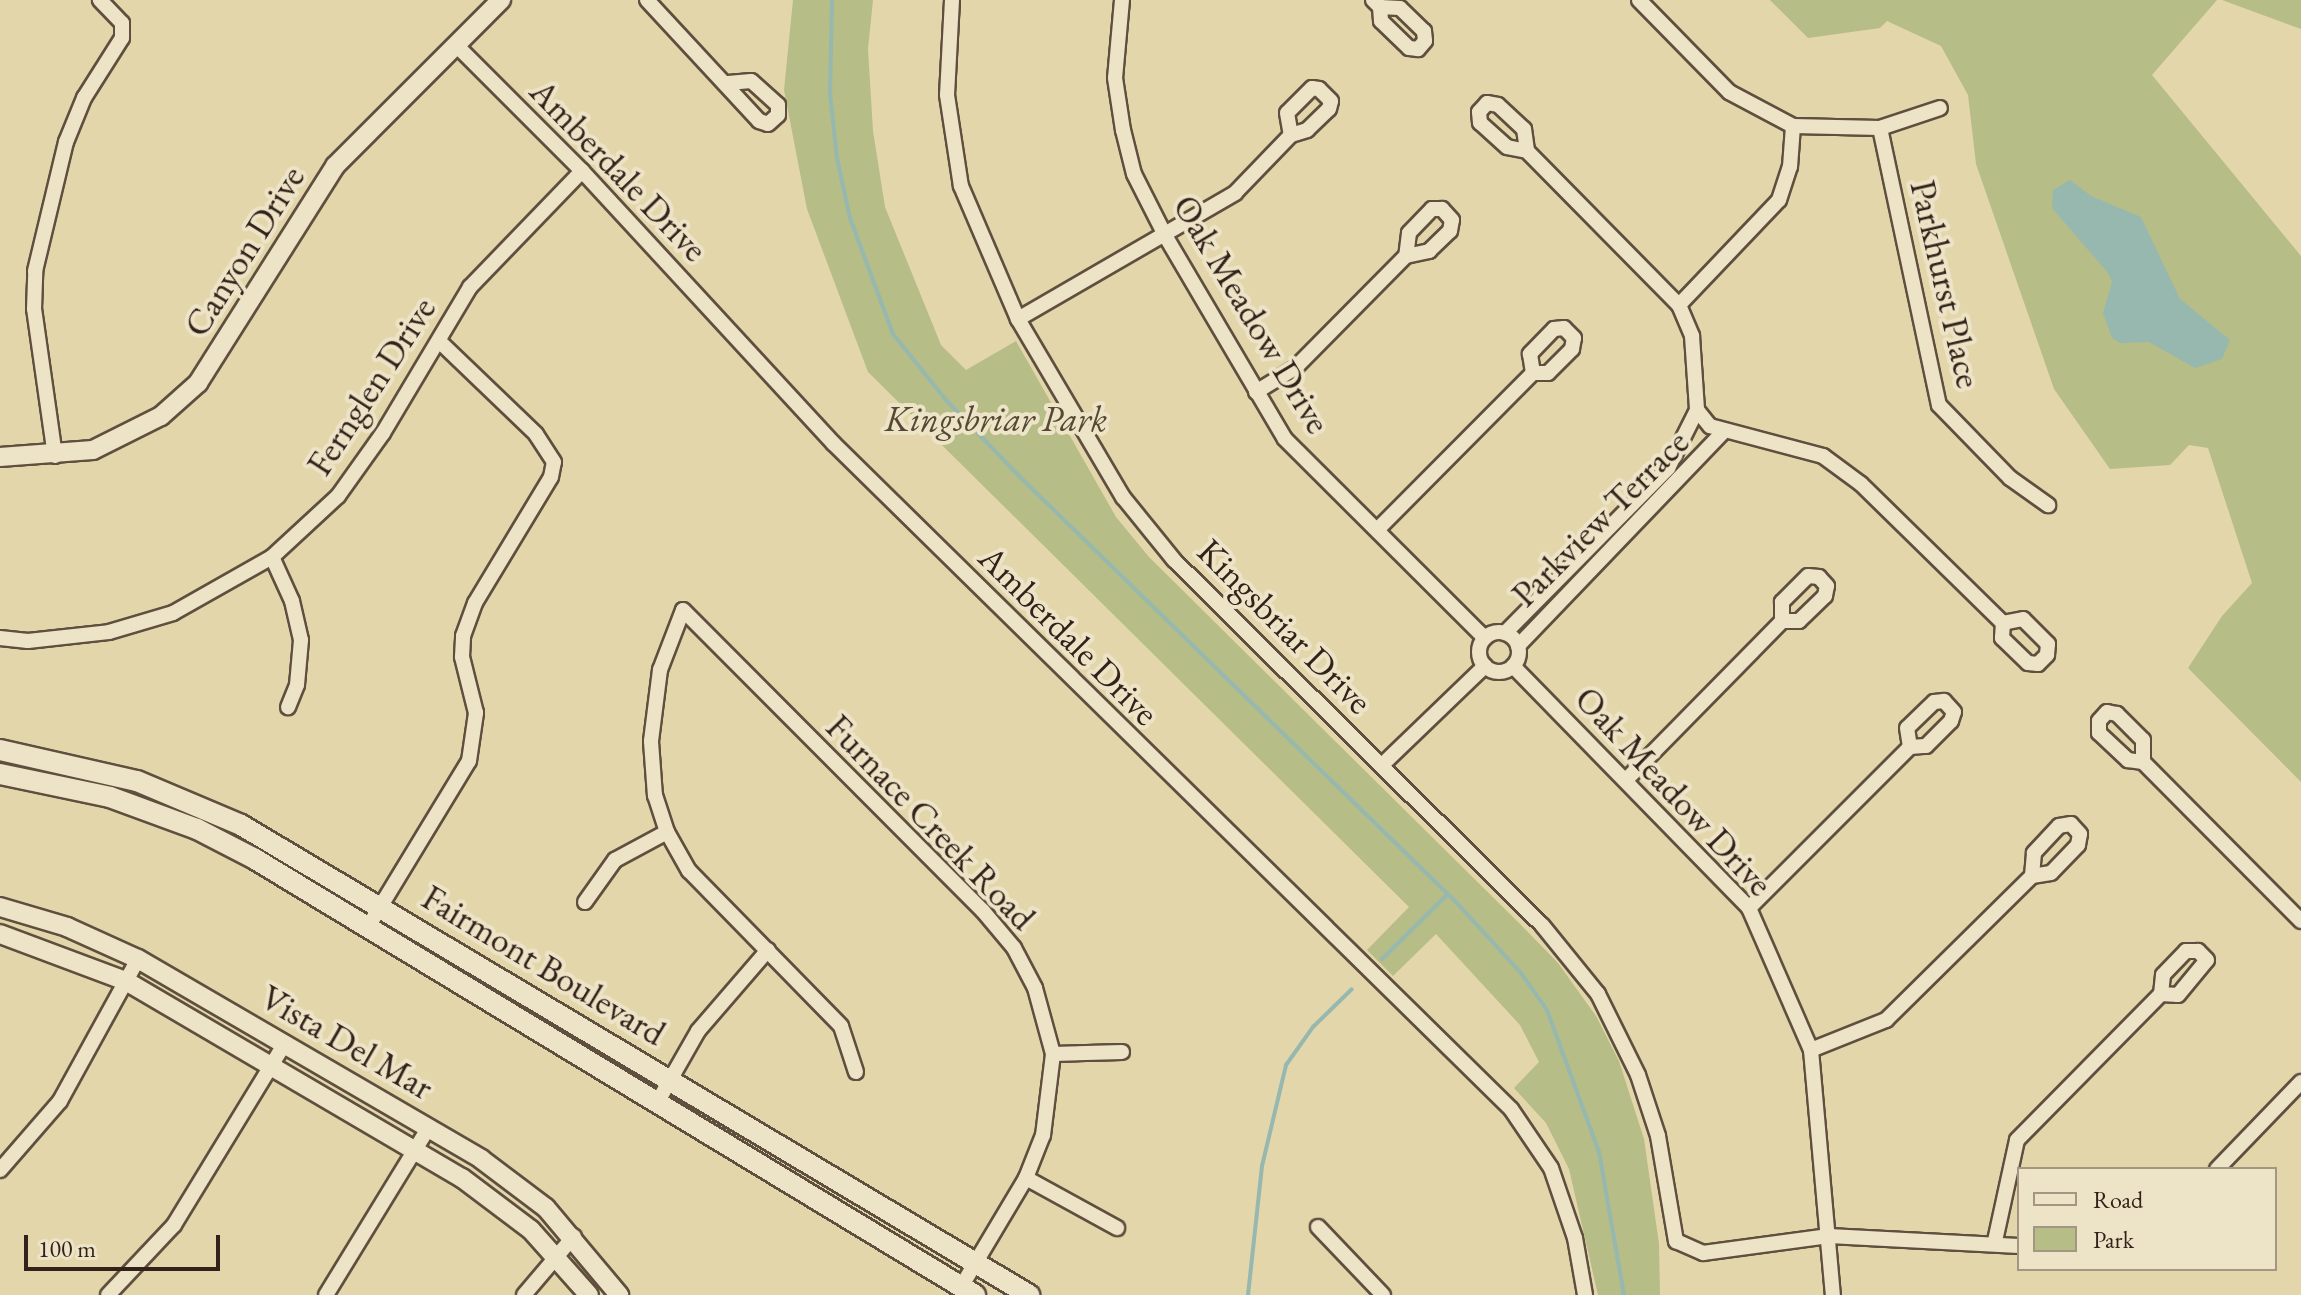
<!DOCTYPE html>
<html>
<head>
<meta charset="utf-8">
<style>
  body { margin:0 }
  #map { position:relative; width:2301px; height:1295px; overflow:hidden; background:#e3d6ab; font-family:"EB Garamond",serif }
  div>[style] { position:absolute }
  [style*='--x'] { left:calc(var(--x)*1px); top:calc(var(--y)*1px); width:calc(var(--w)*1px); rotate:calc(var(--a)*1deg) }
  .green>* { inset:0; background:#b6bd87 }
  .water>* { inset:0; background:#96b8af }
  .stream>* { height:4px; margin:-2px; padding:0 2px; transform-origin:2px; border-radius:2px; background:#96b8af }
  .roads { filter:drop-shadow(2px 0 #5f4f3e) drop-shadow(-2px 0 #5f4f3e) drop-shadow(0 2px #5f4f3e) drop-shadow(0 -2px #5f4f3e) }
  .minor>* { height:14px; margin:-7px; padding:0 7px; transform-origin:7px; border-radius:7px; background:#ede4c8 }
  .minor>.ring { margin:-7px; padding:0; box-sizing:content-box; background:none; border:14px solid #ede4c8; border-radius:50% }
  .tertiary>* { height:18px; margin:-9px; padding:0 9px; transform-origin:9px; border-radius:9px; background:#ede4c8 }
  .secondary>* { height:20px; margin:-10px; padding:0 10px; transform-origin:10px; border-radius:10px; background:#ede4c8 }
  span { translate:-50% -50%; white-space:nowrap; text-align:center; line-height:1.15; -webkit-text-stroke:8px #ede4c8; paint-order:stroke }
  .street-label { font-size:36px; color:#332219 }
  .park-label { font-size:36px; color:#544934; font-style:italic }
  .legend { position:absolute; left:2017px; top:1167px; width:260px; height:104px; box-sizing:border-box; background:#ede4c8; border:2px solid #a39682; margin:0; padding:10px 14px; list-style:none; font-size:24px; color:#332219 }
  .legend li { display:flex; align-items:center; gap:16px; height:40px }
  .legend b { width:40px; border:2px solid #a39682 }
  .scale { position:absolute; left:24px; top:1235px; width:196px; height:36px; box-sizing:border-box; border:4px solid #332219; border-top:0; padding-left:10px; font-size:24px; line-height:28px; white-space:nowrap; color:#332219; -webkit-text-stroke:6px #ede4c8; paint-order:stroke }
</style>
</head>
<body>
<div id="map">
  <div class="green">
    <div style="clip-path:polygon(793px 0,873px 0,868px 49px,873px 131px,885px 207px,941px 345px,966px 370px,1016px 341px,1116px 517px,1149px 557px,1520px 924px,1558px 963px,1596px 1016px,1619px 1061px,1644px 1139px,1659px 1244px,1660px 1295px,1598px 1295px,1569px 1169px,1546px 1123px,1514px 1088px,1539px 1062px,1520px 1025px,1436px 934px,1393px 976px,1367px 950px,1409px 907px,868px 372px,807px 209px,784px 90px)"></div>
    <div style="clip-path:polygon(1770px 0,2217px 0,2152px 75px,2301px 256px,2301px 782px,2188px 668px,2222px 616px,2252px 583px,2208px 448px,2189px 445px,2170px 465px,2110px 469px,2054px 389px,1976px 164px,1968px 95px,1941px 46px,1887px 21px,1880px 28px,1808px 38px)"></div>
    <div style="clip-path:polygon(2222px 0,2301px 0,2301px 29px)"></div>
  </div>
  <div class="water">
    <div style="clip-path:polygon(2070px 180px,2091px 196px,2141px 217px,2180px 299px,2230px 340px,2222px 359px,2195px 368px,2149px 342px,2120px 343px,2112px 338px,2103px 313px,2112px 282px,2108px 273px,2052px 208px,2053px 190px)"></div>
  </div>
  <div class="stream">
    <div style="--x:832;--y:0;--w:93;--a:91.2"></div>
    <div style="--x:830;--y:93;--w:65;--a:83.9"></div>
    <div style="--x:837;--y:158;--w:61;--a:77.8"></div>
    <div style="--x:850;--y:218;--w:124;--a:69.7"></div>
    <div style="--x:893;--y:334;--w:85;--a:51.2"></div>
    <div style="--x:946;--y:400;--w:107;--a:46.1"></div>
    <div style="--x:1020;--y:477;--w:607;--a:44.27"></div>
    <div style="--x:1455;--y:901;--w:98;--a:47.5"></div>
    <div style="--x:1521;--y:973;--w:45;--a:54.9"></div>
    <div style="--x:1547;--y:1010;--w:151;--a:69.9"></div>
    <div style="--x:1599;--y:1152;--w:145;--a:80.1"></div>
    <div style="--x:1382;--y:959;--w:93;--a:-44.6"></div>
    <div style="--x:1248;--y:1295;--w:130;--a:-83.8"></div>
    <div style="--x:1262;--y:1166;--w:104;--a:-76.6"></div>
    <div style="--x:1286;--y:1065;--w:47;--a:-54.6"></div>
    <div style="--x:1313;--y:1027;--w:54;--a:-44.3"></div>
  </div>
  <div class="roads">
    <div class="minor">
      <div style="--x:647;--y:0;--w:165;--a:47.2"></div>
      <div style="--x:759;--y:121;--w:9;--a:18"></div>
      <div style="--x:768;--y:124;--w:13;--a:-42"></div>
      <div style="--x:778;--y:115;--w:10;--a:-90"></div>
      <div style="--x:778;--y:105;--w:36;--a:-138"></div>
      <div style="--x:751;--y:81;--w:23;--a:175"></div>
      <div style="--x:952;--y:0;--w:95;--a:93"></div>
      <div style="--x:947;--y:95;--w:92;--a:81.3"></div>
      <div style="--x:961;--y:186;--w:145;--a:66.8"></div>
      <div style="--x:1018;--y:319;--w:207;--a:59.5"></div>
      <div style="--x:1123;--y:497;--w:81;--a:51"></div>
      <div style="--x:1174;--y:560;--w:518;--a:44.77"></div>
      <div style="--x:1542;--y:925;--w:89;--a:50.9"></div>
      <div style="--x:1598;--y:994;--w:90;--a:63.7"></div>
      <div style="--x:1638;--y:1075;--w:64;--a:71.8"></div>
      <div style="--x:1658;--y:1136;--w:107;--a:80.3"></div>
      <div style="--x:1676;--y:1241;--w:30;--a:24"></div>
      <div style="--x:1703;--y:1253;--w:127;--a:-7.7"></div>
      <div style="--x:1829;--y:1236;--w:190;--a:3"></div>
      <div style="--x:1122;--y:0;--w:78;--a:95.1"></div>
      <div style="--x:1115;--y:78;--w:53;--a:81.3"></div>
      <div style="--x:1123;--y:130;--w:45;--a:76"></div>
      <div style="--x:1134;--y:174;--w:71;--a:63.1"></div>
      <div style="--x:1166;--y:237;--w:234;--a:59.5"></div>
      <div style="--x:1285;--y:439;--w:282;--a:44.9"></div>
      <div style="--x:1373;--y:0;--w:10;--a:45"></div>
      <div style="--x:1380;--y:7;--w:20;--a:3"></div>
      <div style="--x:1400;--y:8;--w:33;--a:44"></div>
      <div style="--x:1424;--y:31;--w:10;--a:84"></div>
      <div style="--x:1425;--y:41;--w:11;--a:131"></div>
      <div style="--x:1418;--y:49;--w:9;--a:-174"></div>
      <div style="--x:1409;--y:48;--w:39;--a:-136"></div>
      <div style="--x:1381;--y:21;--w:14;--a:-94"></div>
      <div style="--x:1639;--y:0;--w:129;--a:45.6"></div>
      <div style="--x:1729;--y:92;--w:72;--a:28"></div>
      <div style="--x:1793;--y:126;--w:87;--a:1.3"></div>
      <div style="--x:1880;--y:128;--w:63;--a:-18.4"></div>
      <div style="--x:456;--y:45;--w:178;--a:45"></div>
      <div style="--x:582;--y:171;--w:370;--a:47.3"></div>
      <div style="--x:833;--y:443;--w:950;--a:44.49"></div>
      <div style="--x:1511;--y:1109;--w:71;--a:55.9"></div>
      <div style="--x:1551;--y:1168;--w:74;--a:71.1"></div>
      <div style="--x:1575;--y:1238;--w:58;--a:80"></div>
      <div style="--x:1880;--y:128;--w:283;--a:78"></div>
      <div style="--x:1939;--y:405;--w:102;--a:45.8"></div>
      <div style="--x:2010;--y:478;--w:47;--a:35.4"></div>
      <div style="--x:1527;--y:151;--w:20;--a:-169"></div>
      <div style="--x:1507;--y:147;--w:36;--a:-138"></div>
      <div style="--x:1480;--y:123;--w:11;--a:-95"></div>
      <div style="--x:1479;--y:112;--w:12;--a:-48"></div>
      <div style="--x:1487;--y:103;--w:11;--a:10"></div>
      <div style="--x:1498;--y:105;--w:35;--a:43"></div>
      <div style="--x:1524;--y:129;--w:22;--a:82"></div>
      <div style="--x:1527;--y:151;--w:216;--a:45.4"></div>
      <div style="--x:1679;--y:305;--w:34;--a:67"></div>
      <div style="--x:1692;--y:336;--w:74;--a:86.1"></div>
      <div style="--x:1697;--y:410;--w:21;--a:51"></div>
      <div style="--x:1710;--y:426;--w:117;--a:14.9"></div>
      <div style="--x:1823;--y:456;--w:47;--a:36.4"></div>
      <div style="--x:1861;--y:484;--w:199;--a:44.4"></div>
      <div style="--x:2003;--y:623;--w:15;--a:94"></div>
      <div style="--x:2002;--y:638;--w:36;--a:44"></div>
      <div style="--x:2028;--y:663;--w:10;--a:6"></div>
      <div style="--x:2038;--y:664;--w:13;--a:-45"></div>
      <div style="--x:2047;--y:655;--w:11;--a:-85"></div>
      <div style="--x:2048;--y:644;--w:35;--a:-135"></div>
      <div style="--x:2023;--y:619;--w:20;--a:169"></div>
      <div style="--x:1679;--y:305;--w:145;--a:-46.4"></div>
      <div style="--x:1779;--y:200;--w:35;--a:-72"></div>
      <div style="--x:1790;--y:167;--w:41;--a:-85.8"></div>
      <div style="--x:1018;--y:319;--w:251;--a:-30.1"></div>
      <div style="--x:1235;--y:193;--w:81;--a:-46"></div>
      <div style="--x:1291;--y:135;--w:17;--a:-17"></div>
      <div style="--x:1307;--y:130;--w:30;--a:-44"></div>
      <div style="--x:1329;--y:109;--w:8;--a:-76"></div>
      <div style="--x:1331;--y:101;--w:17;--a:-135"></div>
      <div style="--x:1319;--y:89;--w:7;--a:-172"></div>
      <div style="--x:1312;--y:88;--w:35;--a:135"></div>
      <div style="--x:1287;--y:113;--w:22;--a:80"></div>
      <div style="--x:1256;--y:392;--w:46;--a:-31.6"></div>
      <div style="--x:1295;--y:368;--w:158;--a:-45.3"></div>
      <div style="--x:1406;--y:256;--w:24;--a:-12"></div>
      <div style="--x:1429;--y:251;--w:29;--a:-44"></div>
      <div style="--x:1450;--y:231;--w:11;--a:-80"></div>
      <div style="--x:1452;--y:220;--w:15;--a:-132"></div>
      <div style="--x:1442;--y:209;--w:10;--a:180"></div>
      <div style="--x:1432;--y:209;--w:33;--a:134"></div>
      <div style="--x:1409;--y:233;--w:23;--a:97"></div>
      <div style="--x:55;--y:456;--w:148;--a:-98.1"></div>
      <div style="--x:34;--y:309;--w:38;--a:-88"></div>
      <div style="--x:35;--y:271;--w:133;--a:-76.5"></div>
      <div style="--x:66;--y:142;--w:48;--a:-67.8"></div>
      <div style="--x:84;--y:98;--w:71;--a:-57.7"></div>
      <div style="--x:122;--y:38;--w:15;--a:-90"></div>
      <div style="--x:122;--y:23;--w:32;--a:-134"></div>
      <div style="--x:1378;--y:529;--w:220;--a:-45.2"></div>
      <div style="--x:1533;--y:373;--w:15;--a:0"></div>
      <div style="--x:1548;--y:373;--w:34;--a:-45"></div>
      <div style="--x:1572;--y:349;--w:11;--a:-80"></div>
      <div style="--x:1574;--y:338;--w:14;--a:-135"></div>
      <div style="--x:1564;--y:328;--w:10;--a:174"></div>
      <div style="--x:1554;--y:329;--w:35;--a:134"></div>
      <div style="--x:1530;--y:354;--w:19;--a:81"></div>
      <div style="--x:272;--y:557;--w:48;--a:65.6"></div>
      <div style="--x:292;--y:601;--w:40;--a:77"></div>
      <div style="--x:301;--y:640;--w:45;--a:95.1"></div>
      <div style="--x:297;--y:685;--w:24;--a:112"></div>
      <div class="ring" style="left:1479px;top:632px;width:26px;height:26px"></div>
      <div style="--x:1505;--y:633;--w:232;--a:-45.3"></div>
      <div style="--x:1668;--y:468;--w:65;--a:-63.4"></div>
      <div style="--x:0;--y:638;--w:28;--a:6"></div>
      <div style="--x:28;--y:641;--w:81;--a:-6.3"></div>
      <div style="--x:109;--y:632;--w:67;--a:-16.5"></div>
      <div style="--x:173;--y:613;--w:114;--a:-29.5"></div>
      <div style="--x:272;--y:557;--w:90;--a:-42.7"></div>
      <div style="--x:338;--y:496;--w:77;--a:-54.5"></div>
      <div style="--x:383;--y:433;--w:170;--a:-59.2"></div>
      <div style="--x:470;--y:287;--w:161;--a:-46"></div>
      <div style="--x:1518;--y:646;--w:298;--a:-46.2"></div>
      <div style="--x:1513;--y:666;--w:338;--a:45.7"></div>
      <div style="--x:1749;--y:908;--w:155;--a:66.4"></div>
      <div style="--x:1811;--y:1050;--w:246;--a:84.9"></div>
      <div style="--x:2143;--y:762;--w:22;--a:-90"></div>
      <div style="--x:2143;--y:740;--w:37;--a:-135"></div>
      <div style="--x:2117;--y:714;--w:10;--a:-169"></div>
      <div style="--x:2107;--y:712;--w:12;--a:132"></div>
      <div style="--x:2099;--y:721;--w:12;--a:90"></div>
      <div style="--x:2099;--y:733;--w:40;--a:43"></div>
      <div style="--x:2128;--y:760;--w:15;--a:8"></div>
      <div style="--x:2143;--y:762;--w:224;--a:45.2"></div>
      <div style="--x:1382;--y:765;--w:143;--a:-43.9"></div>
      <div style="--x:1626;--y:780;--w:223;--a:-45.5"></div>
      <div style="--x:1782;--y:621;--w:17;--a:0"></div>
      <div style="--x:1799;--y:621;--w:36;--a:-44"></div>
      <div style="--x:1825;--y:596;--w:10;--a:-79"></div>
      <div style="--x:1827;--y:586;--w:12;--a:-132"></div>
      <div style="--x:1819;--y:577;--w:11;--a:-175"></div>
      <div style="--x:1808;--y:576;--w:37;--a:135"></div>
      <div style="--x:1782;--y:602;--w:19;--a:90"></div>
      <div style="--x:585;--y:902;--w:52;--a:-54.5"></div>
      <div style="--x:615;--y:860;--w:59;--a:-28.3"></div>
      <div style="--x:1749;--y:908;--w:228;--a:-45"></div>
      <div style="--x:1910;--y:747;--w:16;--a:-4"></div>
      <div style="--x:1926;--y:746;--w:35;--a:-45"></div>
      <div style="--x:1951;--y:721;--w:9;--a:-72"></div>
      <div style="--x:1954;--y:712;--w:15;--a:-132"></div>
      <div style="--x:1944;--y:701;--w:10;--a:174"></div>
      <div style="--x:1934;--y:702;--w:37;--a:136"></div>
      <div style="--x:1907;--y:728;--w:19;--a:81"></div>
      <div style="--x:368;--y:927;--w:194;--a:-58.7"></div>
      <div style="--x:469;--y:761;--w:49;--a:-81.7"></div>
      <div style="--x:476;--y:713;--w:58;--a:-104"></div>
      <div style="--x:462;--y:657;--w:21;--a:-87"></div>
      <div style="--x:463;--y:636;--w:35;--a:-70"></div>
      <div style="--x:475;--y:603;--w:147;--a:-58.9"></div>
      <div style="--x:551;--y:477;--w:15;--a:-79"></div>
      <div style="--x:554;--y:462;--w:33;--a:-123"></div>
      <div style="--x:536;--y:434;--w:134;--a:-136.2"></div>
      <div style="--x:1811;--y:1050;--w:81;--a:-21.8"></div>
      <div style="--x:1886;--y:1020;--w:205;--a:-44.6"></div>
      <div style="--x:2032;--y:876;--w:19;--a:-9"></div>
      <div style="--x:2051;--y:873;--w:39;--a:-46"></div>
      <div style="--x:2078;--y:845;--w:11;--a:-80"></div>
      <div style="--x:2080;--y:834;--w:13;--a:-132"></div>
      <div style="--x:2071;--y:824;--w:12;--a:171"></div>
      <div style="--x:2059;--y:826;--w:37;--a:133"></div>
      <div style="--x:2034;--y:853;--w:23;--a:95"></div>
      <div style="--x:1053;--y:1054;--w:69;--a:-1.7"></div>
      <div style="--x:856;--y:1072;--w:48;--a:-108.1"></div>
      <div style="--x:841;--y:1026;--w:217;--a:-134.4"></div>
      <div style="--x:689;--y:871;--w:45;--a:-119.4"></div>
      <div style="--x:667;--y:832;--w:38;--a:-108"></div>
      <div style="--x:655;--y:796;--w:55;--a:-94.2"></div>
      <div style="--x:651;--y:741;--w:72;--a:-82.8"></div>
      <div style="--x:660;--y:670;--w:64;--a:-69"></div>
      <div style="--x:683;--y:610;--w:425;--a:45.1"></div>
      <div style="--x:983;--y:911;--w:48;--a:50"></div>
      <div style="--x:1014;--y:948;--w:45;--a:62.3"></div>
      <div style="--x:1035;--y:988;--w:68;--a:74.7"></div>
      <div style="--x:1053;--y:1054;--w:82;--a:97"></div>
      <div style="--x:1043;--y:1135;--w:46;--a:111.6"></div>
      <div style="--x:1026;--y:1178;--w:127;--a:120.8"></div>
      <div style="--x:657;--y:1103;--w:83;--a:-60.3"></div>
      <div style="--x:698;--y:1031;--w:107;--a:-49.2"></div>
      <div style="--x:2217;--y:1169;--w:121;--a:-46"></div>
      <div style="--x:0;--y:1170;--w:91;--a:-49"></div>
      <div style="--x:60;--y:1101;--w:162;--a:-61.2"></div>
      <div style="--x:1026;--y:1178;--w:104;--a:28.8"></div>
      <div style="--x:1318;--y:1227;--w:94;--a:46.3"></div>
      <div style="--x:1995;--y:1241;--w:103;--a:-77.7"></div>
      <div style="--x:2017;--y:1140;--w:205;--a:-45.4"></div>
      <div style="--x:2161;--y:994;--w:17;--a:3"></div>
      <div style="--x:2178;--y:995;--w:45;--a:-50.4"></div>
      <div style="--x:2207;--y:960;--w:13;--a:-135"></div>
      <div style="--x:2198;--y:951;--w:12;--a:180"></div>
      <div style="--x:2186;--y:951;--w:33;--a:134"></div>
      <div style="--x:2163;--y:975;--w:19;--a:96"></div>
      <div style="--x:108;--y:1295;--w:96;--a:-46.7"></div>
      <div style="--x:174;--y:1225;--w:213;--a:-58.6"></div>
      <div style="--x:326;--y:1295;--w:197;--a:-58.5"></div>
      <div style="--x:524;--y:1295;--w:77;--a:-49.7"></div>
    </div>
    <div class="tertiary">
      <div style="--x:0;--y:457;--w:93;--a:-4.3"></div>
      <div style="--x:93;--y:450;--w:76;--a:-26.6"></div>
      <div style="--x:161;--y:416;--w:50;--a:-41.7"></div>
      <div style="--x:198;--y:383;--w:257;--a:-57.7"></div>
      <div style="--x:335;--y:166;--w:235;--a:-45"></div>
      <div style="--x:0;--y:907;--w:70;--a:16.6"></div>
      <div style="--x:67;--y:927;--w:78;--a:24.3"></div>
      <div style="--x:138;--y:959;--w:397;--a:30.2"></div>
      <div style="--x:481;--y:1159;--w:81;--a:37"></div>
      <div style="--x:546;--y:1208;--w:114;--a:50"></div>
      <div style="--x:0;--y:934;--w:134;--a:20.5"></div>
      <div style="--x:126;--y:981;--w:389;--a:30.4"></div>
      <div style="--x:462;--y:1178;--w:86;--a:37"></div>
      <div style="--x:531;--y:1230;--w:87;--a:48.3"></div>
    </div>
    <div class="secondary">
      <div style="--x:0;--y:750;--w:140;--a:12.8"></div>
      <div style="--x:137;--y:781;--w:113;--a:22.9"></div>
      <div style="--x:241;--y:825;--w:918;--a:30.81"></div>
      <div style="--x:0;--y:774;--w:112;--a:11.8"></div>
      <div style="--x:110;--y:797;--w:93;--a:20.2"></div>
      <div style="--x:197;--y:829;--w:65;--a:27.3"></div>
      <div style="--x:255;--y:859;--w:842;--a:31.2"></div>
    </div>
  </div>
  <div class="street-label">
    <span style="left:619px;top:170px;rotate:46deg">Amberdale Drive</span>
    <span style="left:244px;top:251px;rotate:-58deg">Canyon Drive</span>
    <span style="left:1946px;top:284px;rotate:77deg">Parkhurst Place</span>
    <span style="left:1252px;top:314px;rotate:59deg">Oak Meadow Drive</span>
    <span style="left:371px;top:386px;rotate:-57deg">Fernglen Drive</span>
    <span style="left:1600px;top:518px;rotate:-45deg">Parkview Terrace</span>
    <span style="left:1285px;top:626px;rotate:45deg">Kingsbriar Drive</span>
    <span style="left:1069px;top:635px;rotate:45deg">Amberdale Drive</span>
    <span style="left:1674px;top:791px;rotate:47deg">Oak Meadow Drive</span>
    <span style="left:931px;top:822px;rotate:46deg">Furnace Creek Road</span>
    <span style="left:544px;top:965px;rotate:31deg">Fairmont Boulevard</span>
    <span style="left:347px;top:1042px;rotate:30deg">Vista Del Mar</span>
  </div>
  <div class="park-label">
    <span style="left:996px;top:419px">Kingsbriar Park</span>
  </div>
  <ul class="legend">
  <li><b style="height:10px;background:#ede4c8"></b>Road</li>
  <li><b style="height:22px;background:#b6bd87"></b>Park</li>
  </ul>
  <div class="scale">100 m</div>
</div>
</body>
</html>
